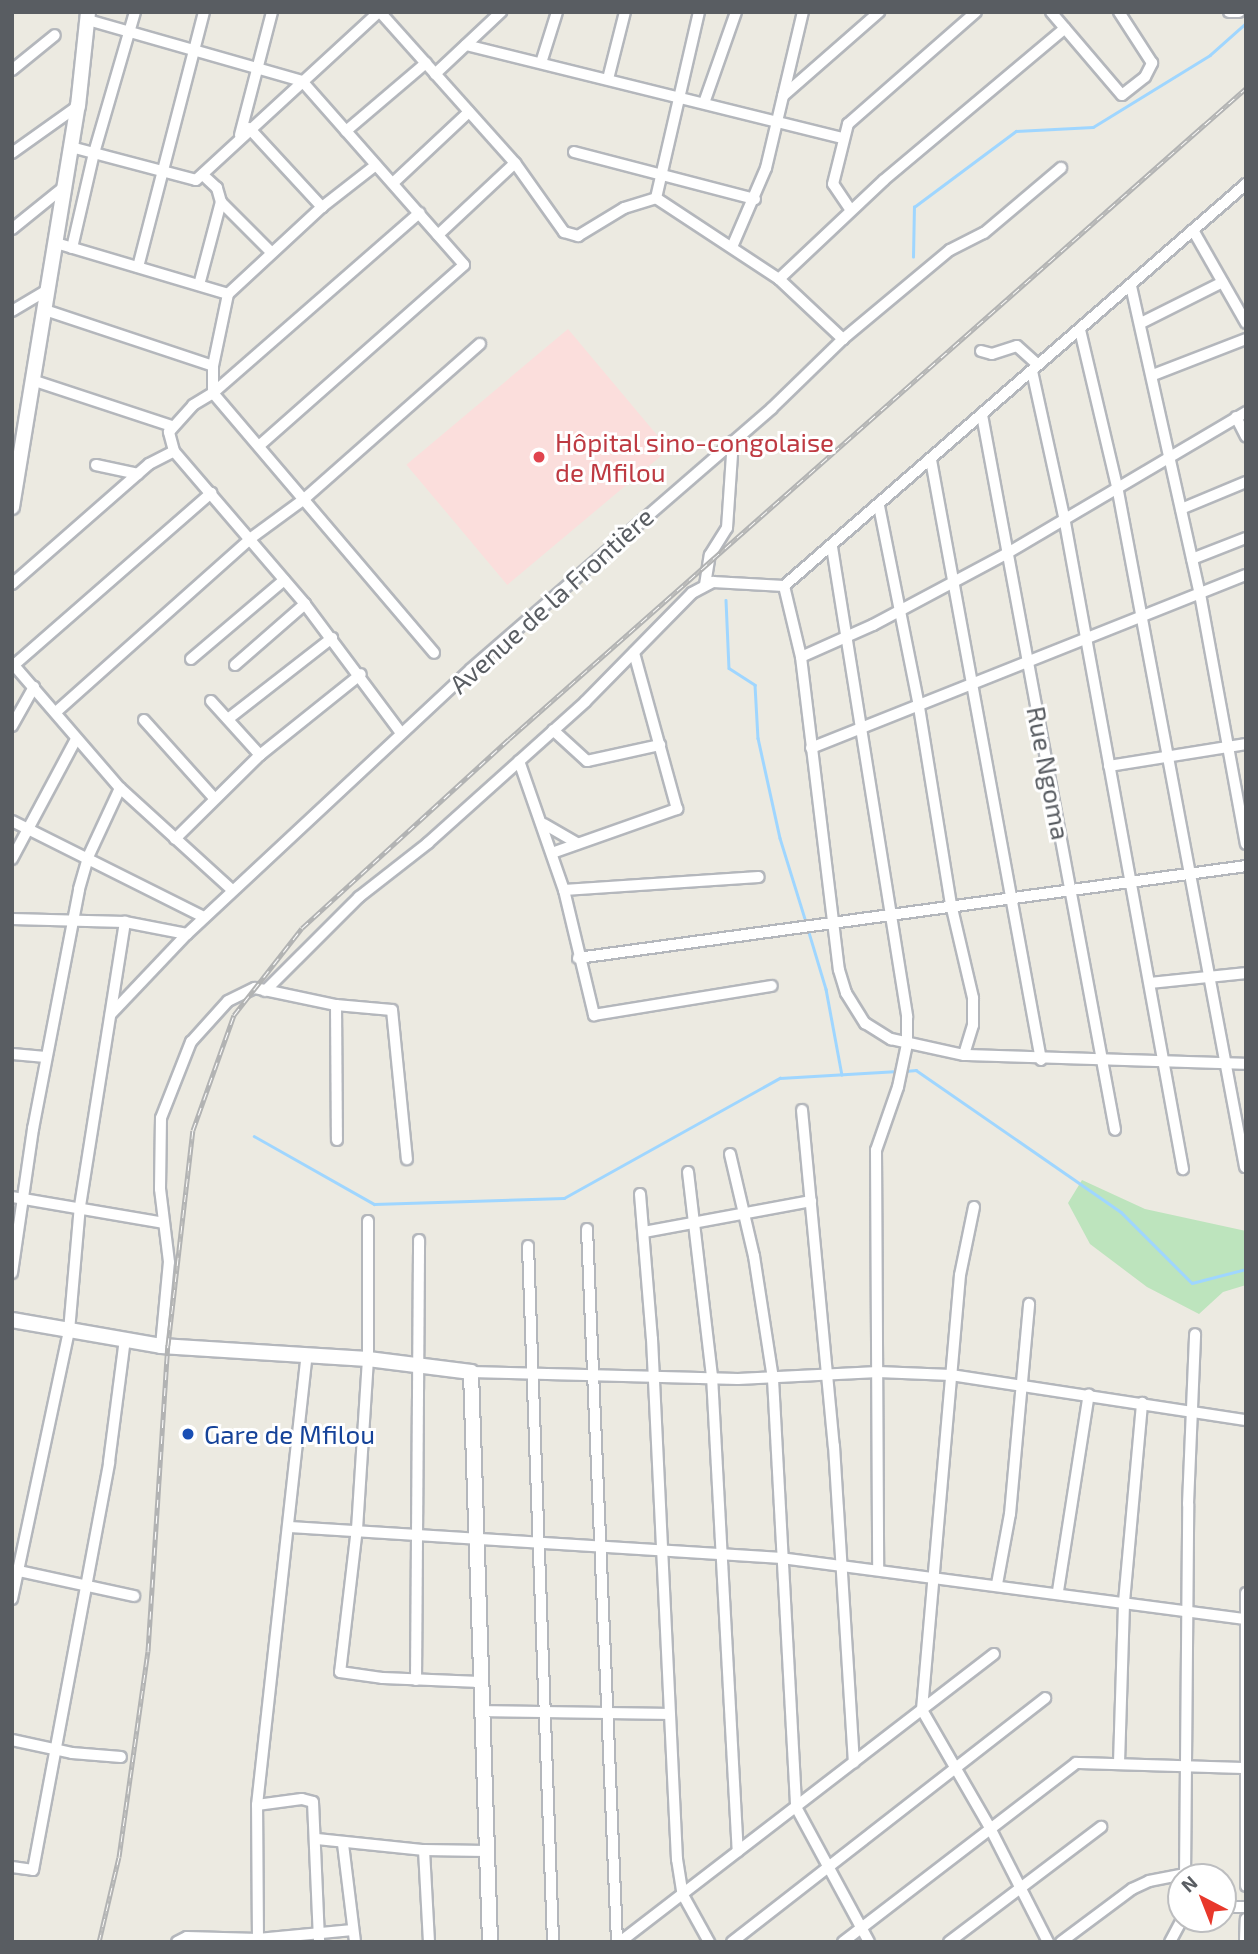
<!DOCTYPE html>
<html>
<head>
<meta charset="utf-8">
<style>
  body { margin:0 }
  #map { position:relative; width:1258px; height:1954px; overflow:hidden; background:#eceae1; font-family:"Exo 2",sans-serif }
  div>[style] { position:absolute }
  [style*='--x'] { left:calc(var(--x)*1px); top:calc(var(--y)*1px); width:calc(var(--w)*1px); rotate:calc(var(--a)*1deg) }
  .medical>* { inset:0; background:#fbdedc; transform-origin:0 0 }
  .green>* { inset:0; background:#bde4bd }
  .stream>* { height:2.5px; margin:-1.25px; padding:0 1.25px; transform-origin:1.25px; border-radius:1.25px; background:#9fd6ff }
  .roads { filter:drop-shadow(2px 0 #b4b7bc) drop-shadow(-2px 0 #b4b7bc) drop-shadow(0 2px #b4b7bc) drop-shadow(0 -2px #b4b7bc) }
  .minor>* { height:10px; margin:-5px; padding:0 5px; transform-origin:5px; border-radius:5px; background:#fff }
  .tertiary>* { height:14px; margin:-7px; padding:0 7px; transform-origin:7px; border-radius:7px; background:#fff }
  .rail>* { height:5px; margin-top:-2.5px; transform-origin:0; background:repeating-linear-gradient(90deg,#fff 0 8px,#b2b3b3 0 16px); box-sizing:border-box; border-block:2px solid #b2b3b3 }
  .dots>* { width:19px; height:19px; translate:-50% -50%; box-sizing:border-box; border:4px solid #fff; border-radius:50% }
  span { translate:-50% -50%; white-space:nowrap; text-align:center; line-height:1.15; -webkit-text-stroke:6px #fff; paint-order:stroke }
  .health-label { font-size:26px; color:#be3a42 }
  .left { translate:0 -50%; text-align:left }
  .street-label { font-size:26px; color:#595d62 }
  .transit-label { font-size:26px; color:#164399 }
  .frame { position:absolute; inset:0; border:14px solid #595d62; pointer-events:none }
  .north { position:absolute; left:1167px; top:1863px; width:70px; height:70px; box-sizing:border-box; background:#fff; border:2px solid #bdbec0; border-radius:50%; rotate:318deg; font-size:19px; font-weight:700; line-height:28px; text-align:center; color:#595d62 }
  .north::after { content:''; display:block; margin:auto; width:24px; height:32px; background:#e8382b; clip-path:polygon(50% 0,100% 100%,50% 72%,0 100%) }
</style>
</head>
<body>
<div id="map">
  <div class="medical">
    <div style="left:568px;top:329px;width:157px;height:211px;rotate:50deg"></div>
  </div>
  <div class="green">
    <div style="clip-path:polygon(1082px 1180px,1145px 1209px,1246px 1231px,1246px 1285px,1223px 1292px,1199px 1314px,1147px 1287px,1090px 1244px,1068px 1203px)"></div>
  </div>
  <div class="stream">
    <div style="--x:913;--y:257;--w:50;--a:-88.9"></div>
    <div style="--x:914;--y:207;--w:127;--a:-36.7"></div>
    <div style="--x:1016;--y:131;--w:77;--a:-3"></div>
    <div style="--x:1093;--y:127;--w:137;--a:-31.6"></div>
    <div style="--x:1210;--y:55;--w:48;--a:-41.6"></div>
    <div style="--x:726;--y:600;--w:68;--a:87.5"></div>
    <div style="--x:729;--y:668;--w:31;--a:33"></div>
    <div style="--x:755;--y:685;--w:53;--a:86.8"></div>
    <div style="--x:758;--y:738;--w:102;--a:77.6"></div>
    <div style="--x:780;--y:838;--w:88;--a:72.8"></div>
    <div style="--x:808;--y:929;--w:63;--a:73.3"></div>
    <div style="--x:826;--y:989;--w:87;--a:79.5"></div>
    <div style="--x:905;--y:1071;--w:11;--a:-5"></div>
    <div style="--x:916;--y:1070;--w:249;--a:34.7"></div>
    <div style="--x:1121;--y:1212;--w:100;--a:45"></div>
    <div style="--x:1192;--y:1283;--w:56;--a:-14.5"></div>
    <div style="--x:254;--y:1136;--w:138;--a:29.5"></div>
    <div style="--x:374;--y:1204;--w:190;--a:-1.8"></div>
    <div style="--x:564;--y:1198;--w:247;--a:-29.1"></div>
    <div style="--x:780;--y:1078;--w:118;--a:-3.4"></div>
  </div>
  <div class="roads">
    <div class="minor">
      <div style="--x:380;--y:12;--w:203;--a:48.2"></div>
      <div style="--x:515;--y:163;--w:85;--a:54.6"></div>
      <div style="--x:564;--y:232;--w:15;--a:16"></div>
      <div style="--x:578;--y:236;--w:54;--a:-31.3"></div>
      <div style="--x:624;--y:208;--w:34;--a:-17"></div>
      <div style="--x:656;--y:198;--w:147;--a:33.4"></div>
      <div style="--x:779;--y:279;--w:88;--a:43.2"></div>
      <div style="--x:1051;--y:12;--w:109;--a:49.5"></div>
      <div style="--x:1122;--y:95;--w:29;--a:-38"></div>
      <div style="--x:1145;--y:77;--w:16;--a:-63"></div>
      <div style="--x:1152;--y:63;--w:61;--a:-122.9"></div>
      <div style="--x:1229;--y:12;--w:10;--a:0"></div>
      <div style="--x:88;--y:20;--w:223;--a:15.9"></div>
      <div style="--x:302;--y:81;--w:245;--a:48.6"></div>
      <div style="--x:464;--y:265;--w:272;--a:138.6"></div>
      <div style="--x:466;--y:45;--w:387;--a:13.9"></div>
      <div style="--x:541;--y:63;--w:53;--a:-72.6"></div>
      <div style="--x:12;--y:70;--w:55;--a:-39.1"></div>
      <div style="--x:435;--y:74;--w:91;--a:-43.2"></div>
      <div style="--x:608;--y:79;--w:69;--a:-75.8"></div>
      <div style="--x:783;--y:96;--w:128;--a:-41.2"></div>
      <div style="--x:704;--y:103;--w:96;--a:-70.6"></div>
      <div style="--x:249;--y:128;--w:108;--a:47.3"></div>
      <div style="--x:346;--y:131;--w:105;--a:-40.4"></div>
      <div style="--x:240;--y:135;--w:127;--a:-75.4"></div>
      <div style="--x:71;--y:147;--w:129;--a:14.8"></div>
      <div style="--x:196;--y:180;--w:248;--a:-42.6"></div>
      <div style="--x:574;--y:152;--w:187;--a:14.6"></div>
      <div style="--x:12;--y:153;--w:81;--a:-35.5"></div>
      <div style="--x:393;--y:183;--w:104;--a:-43.1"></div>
      <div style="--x:656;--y:198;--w:191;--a:-77"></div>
      <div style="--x:221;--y:202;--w:71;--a:45"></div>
      <div style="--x:850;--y:209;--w:30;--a:-124"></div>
      <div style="--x:833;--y:184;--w:62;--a:-76"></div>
      <div style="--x:848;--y:124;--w:170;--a:-41.2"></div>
      <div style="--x:12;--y:229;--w:67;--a:-38.9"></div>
      <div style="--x:1193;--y:230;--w:107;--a:60.3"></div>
      <div style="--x:438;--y:235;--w:105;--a:-43.1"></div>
      <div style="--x:56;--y:243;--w:179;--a:16.5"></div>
      <div style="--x:732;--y:247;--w:86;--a:-66.7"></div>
      <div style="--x:766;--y:168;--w:160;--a:-76.7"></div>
      <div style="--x:72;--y:248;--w:98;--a:-77"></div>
      <div style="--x:94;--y:153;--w:147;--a:-73.8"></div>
      <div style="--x:138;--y:267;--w:263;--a:-75.5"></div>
      <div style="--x:779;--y:279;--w:144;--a:-43.3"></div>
      <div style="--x:884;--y:180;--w:236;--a:-40"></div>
      <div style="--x:199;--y:285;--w:86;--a:-75.2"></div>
      <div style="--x:221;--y:202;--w:15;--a:-106"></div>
      <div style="--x:217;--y:188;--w:19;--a:-137"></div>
      <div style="--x:1131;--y:286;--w:316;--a:77.4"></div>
      <div style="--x:1200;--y:594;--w:254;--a:79.6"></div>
      <div style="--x:45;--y:310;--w:177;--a:18.4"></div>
      <div style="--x:12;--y:311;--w:43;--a:-30.7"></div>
      <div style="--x:1143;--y:322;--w:89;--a:-26.6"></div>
      <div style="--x:1080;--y:330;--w:160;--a:76.7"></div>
      <div style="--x:1117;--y:486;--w:693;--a:79.35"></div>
      <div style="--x:981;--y:351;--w:11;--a:15"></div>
      <div style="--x:992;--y:354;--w:26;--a:-18"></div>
      <div style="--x:1017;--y:346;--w:28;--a:42"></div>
      <div style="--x:1032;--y:371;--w:149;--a:77.6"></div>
      <div style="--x:1064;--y:517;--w:663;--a:79.66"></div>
      <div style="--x:1153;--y:375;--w:100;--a:-21.2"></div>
      <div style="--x:32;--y:380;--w:147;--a:18.2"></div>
      <div style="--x:213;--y:393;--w:341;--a:49.6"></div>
      <div style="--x:213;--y:393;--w:27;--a:-90"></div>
      <div style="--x:213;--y:366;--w:74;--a:-78.2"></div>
      <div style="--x:228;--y:294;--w:128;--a:-42.8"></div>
      <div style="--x:322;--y:207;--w:68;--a:-37.9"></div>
      <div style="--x:982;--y:415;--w:727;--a:79.46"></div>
      <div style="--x:1236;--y:417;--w:22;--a:63"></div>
      <div style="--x:931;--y:460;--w:610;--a:79.61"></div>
      <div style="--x:96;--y:465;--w:43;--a:12.1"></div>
      <div style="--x:879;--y:506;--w:205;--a:78.7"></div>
      <div style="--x:919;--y:707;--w:200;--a:80.8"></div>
      <div style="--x:951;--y:904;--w:97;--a:76.8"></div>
      <div style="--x:973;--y:998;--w:27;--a:90"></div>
      <div style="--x:973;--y:1025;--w:31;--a:107"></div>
      <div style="--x:1181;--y:509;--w:70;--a:-22.6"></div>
      <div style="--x:832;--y:547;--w:476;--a:80.9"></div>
      <div style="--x:907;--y:1017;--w:27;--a:90"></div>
      <div style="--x:907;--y:1044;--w:44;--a:101.8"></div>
      <div style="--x:898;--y:1087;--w:67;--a:109.2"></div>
      <div style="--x:876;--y:1150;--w:417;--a:89.7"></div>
      <div style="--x:1192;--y:559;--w:58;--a:-21.3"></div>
      <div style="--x:12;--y:584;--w:182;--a:-41.2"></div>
      <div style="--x:149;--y:464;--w:28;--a:-27"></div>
      <div style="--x:705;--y:585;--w:30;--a:-81"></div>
      <div style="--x:710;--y:555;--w:32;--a:-58"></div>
      <div style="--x:727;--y:528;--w:87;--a:-86.1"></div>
      <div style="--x:784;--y:586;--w:73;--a:76.5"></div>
      <div style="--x:801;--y:657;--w:315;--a:83.1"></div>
      <div style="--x:839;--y:970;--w:24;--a:73"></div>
      <div style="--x:846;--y:993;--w:36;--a:58"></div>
      <div style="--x:865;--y:1023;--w:31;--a:32"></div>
      <div style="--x:891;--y:1039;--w:75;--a:12.4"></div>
      <div style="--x:964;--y:1055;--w:282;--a:1.8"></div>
      <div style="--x:801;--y:657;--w:79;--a:-24"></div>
      <div style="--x:873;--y:625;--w:151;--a:-28.1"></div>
      <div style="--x:1006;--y:554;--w:279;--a:-30.6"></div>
      <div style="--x:191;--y:659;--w:122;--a:-40.3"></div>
      <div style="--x:12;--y:663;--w:165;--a:49.2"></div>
      <div style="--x:120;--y:788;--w:151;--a:42.3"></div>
      <div style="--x:14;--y:665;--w:262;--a:-41.1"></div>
      <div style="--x:235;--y:665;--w:93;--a:-41.1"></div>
      <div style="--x:211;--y:701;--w:73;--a:47.8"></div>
      <div style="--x:56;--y:712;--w:261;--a:-41.7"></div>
      <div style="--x:251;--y:538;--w:64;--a:-36.2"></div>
      <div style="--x:303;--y:500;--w:236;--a:-41.4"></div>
      <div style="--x:228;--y:719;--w:132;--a:-37.9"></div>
      <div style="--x:144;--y:720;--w:105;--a:48.1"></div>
      <div style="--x:12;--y:726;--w:45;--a:-60.6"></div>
      <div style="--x:553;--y:730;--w:46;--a:42.4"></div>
      <div style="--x:587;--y:761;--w:75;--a:-12.4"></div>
      <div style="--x:401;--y:733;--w:161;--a:-126.7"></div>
      <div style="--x:305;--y:604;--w:201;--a:-130.6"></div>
      <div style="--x:174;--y:451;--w:20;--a:-105"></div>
      <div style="--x:169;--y:432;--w:36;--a:-48"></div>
      <div style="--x:193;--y:405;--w:23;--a:-31"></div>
      <div style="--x:213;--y:393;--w:274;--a:-41.1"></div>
      <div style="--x:811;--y:748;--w:468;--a:-21.7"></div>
      <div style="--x:519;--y:761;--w:137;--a:70.8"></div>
      <div style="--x:564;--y:890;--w:129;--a:76.5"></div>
      <div style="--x:594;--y:1015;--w:180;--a:-9.3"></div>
      <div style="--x:1109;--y:766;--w:139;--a:-9.1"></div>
      <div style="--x:12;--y:821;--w:215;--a:26.6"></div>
      <div style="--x:544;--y:824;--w:39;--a:30"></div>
      <div style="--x:175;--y:839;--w:120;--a:-44.7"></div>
      <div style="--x:260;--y:755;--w:129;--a:-38.7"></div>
      <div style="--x:552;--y:853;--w:133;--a:-19.4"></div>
      <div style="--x:677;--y:809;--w:162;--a:-105.4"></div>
      <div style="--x:12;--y:859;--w:136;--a:-61.9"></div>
      <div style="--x:564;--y:890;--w:195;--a:-3.8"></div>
      <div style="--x:12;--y:919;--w:113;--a:1.5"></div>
      <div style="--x:125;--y:922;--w:63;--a:11"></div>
      <div style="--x:187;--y:934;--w:388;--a:-43"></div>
      <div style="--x:471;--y:669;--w:398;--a:-40.9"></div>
      <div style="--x:772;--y:408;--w:99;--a:-44.2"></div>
      <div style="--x:843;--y:339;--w:139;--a:-39.8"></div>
      <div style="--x:950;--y:250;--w:38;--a:-27"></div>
      <div style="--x:984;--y:233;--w:101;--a:-40.2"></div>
      <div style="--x:578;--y:958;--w:674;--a:-7.84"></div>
      <div style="--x:1150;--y:983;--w:97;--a:-5.9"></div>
      <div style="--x:265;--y:991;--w:133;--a:-45"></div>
      <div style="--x:359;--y:897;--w:88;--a:-38"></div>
      <div style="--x:428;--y:843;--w:211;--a:-41.9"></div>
      <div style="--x:585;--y:702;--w:153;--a:-45.5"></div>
      <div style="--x:692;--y:593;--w:24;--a:-28"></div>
      <div style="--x:713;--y:582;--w:71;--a:3.2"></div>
      <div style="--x:784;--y:586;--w:612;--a:-41.03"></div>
      <div style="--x:336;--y:1005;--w:135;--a:89.6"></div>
      <div style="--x:111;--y:1014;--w:110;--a:-46.5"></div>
      <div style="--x:12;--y:1054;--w:34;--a:5"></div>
      <div style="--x:802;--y:1110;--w:338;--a:84.6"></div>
      <div style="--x:834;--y:1446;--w:317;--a:86.4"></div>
      <div style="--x:730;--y:1154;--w:105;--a:76.8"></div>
      <div style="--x:754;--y:1256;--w:124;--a:81.2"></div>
      <div style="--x:773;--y:1379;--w:429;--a:86.9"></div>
      <div style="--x:796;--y:1807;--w:153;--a:61.6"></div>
      <div style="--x:688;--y:1172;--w:205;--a:83.3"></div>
      <div style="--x:712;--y:1376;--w:476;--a:86.9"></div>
      <div style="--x:640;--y:1194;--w:145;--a:85.3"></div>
      <div style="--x:652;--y:1339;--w:521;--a:87.25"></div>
      <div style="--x:677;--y:1859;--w:36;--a:81"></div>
      <div style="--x:683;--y:1895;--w:54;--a:61"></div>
      <div style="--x:12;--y:1197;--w:154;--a:9.7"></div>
      <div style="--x:974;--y:1207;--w:69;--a:101.6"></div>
      <div style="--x:960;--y:1275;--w:437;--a:95"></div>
      <div style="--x:922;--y:1710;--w:136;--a:60"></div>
      <div style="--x:990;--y:1828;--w:128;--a:63"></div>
      <div style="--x:368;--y:1221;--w:138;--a:90"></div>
      <div style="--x:368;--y:1359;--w:169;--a:93.7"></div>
      <div style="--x:357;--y:1528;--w:145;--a:96.7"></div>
      <div style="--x:340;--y:1672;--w:42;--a:8.1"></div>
      <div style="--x:382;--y:1678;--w:99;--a:2.3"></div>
      <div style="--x:587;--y:1229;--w:714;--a:87.59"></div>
      <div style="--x:644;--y:1232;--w:170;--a:-10.5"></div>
      <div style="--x:528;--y:1246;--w:696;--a:87.94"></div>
      <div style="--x:12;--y:1273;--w:146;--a:-81.7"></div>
      <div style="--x:33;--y:1129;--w:244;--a:-79.1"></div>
      <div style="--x:79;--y:889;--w:33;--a:-74"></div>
      <div style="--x:88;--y:857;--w:76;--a:-65.1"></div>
      <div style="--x:161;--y:1346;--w:84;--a:-84.6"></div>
      <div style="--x:169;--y:1262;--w:74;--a:-97"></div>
      <div style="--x:160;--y:1189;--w:71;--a:-89.2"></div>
      <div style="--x:161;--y:1118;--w:82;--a:-68.5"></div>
      <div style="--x:191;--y:1042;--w:55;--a:-47.9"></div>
      <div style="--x:228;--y:1001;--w:30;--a:-26"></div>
      <div style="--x:255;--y:988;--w:83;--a:11.9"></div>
      <div style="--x:336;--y:1005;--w:56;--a:5.1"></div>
      <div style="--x:392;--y:1010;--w:150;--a:84.3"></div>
      <div style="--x:471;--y:1372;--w:267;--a:1.5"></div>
      <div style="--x:738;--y:1379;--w:140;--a:-2.9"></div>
      <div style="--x:878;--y:1372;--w:73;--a:2.4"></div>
      <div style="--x:951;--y:1375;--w:298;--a:8.7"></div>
      <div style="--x:291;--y:1527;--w:491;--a:3.6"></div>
      <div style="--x:781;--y:1558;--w:469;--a:7.5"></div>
      <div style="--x:14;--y:1570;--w:123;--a:12.2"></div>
      <div style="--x:997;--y:1584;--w:71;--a:-79.5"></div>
      <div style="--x:1010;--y:1514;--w:211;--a:-84.8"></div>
      <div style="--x:1058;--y:1591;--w:199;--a:-81.1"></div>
      <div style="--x:1246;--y:1593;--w:293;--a:90"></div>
      <div style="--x:12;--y:1599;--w:274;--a:-78"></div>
      <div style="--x:69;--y:1331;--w:125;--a:-85"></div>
      <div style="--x:80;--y:1206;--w:288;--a:-81"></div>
      <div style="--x:416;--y:1680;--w:440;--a:-89.6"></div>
      <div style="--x:482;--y:1711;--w:185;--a:0.9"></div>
      <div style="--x:12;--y:1740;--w:61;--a:12.2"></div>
      <div style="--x:72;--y:1753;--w:49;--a:4.7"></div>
      <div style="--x:1119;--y:1763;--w:161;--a:-88.2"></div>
      <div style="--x:1124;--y:1602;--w:200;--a:-84.8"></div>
      <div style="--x:257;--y:1805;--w:45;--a:-7.6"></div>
      <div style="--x:302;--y:1799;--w:11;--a:15"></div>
      <div style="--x:313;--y:1802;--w:140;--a:87.5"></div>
      <div style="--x:317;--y:1839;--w:108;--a:5.9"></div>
      <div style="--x:424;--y:1850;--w:62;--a:0.9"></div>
      <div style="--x:343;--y:1844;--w:99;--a:83"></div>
      <div style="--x:424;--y:1850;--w:92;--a:86.9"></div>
      <div style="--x:12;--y:1867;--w:21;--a:8"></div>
      <div style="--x:33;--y:1870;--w:415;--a:-79.4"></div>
      <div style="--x:109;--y:1462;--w:124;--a:-82.6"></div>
      <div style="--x:1185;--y:1877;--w:373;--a:-89.5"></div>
      <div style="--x:1188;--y:1504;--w:170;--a:-87.6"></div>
      <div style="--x:1223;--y:1907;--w:23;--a:0"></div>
      <div style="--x:177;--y:1942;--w:11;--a:-27"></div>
      <div style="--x:187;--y:1937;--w:71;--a:1.6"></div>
      <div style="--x:258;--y:1939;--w:95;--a:-5.4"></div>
      <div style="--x:258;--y:1942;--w:137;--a:-90.4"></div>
      <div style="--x:257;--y:1805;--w:453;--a:-83.7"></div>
      <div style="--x:620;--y:1942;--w:472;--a:-37.6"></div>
      <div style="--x:732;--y:1942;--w:397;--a:-37.9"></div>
      <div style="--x:843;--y:1942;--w:294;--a:-37.5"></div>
      <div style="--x:1076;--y:1763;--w:170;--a:1.7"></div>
      <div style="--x:949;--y:1942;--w:191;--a:-37.1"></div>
      <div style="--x:1061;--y:1942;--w:89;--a:-36.7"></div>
      <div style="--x:1132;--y:1889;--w:19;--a:-25"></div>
      <div style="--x:1149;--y:1881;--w:37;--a:-11"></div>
      <div style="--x:1170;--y:1942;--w:26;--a:-62"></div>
      <div style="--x:1245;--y:1942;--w:23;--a:-88"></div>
    </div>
    <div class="tertiary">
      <div style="--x:12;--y:507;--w:406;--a:-80.7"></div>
      <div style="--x:78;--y:106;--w:95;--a:-83.9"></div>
      <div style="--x:12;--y:1320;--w:151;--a:9.9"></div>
      <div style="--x:161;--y:1346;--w:207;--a:3.6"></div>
      <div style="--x:368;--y:1359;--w:104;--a:7.2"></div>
      <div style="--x:471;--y:1372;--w:570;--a:88.09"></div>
    </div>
  </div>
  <div class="rail">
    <div style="--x:99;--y:1942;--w:87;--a:-76.8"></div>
    <div style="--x:119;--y:1857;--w:208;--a:-82"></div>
    <div style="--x:148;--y:1651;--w:307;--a:-86.3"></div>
    <div style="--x:168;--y:1345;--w:216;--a:-83.4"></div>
    <div style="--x:193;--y:1130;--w:122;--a:-70.4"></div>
    <div style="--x:234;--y:1015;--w:110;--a:-52"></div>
    <div style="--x:302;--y:928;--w:280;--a:-42.4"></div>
    <div style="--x:509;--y:739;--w:983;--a:-41.45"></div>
  </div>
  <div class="dots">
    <div style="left:539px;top:457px;background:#e0444e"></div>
    <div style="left:188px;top:1434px;background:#1a4fb4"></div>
  </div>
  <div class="health-label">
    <span class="left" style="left:555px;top:457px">Hôpital sino-congolaise<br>de Mfilou</span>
  </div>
  <div class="street-label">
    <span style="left:551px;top:600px;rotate:-42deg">Avenue de la Frontière</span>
    <span style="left:1049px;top:773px;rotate:79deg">Rue Ngoma</span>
  </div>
  <div class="transit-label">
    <span class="left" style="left:204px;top:1434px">Gare de Mfilou</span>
  </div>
  <div class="frame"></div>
  <div class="north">N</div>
</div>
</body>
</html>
